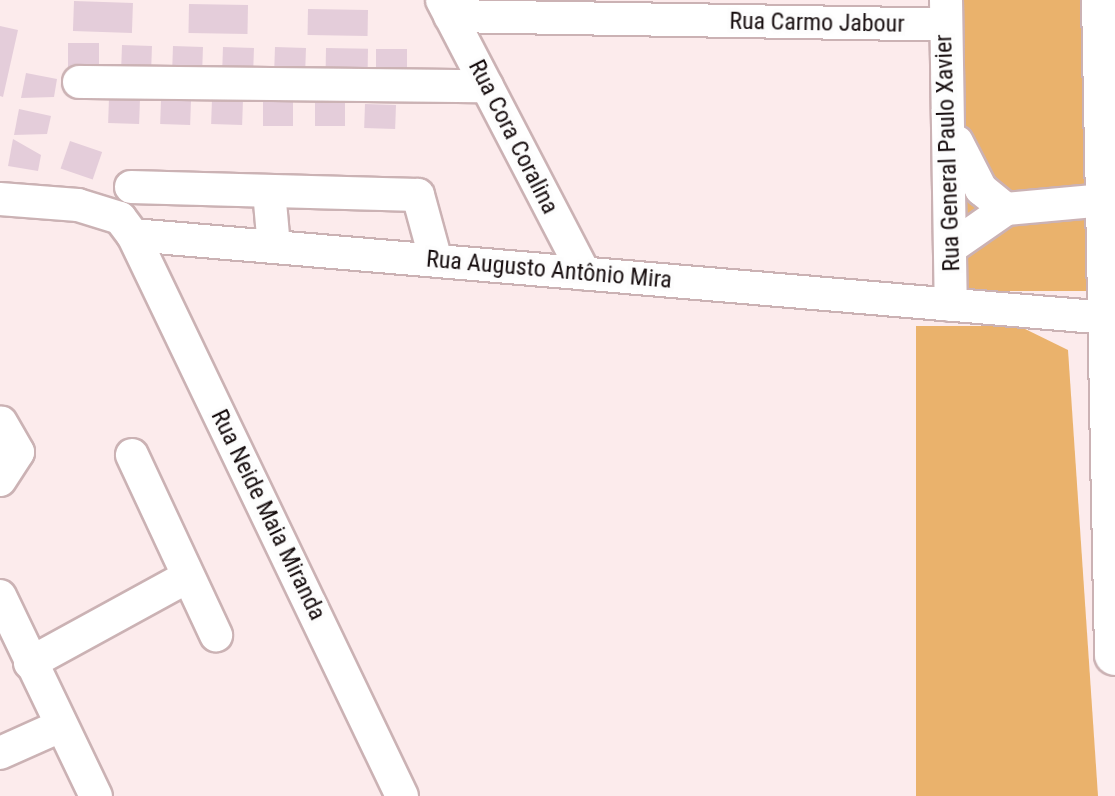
<!DOCTYPE html>
<html>
<head>
<meta charset="utf-8">
<style>
  body { margin:0 }
  #map { position:relative; width:1115px; height:796px; overflow:hidden; background:#fcebec; font-family:"Roboto Condensed",sans-serif }
  div>[style] { position:absolute }
  [style*='--x'] { left:calc(var(--x)*1px); top:calc(var(--y)*1px); width:calc(var(--w)*1px); rotate:calc(var(--a)*1deg) }
  .green>* { inset:0; background:#eab26c; transform-origin:0 0 }
  .building>* { inset:0; background:#e4cdda; transform-origin:0 0 }
  .roads { filter:drop-shadow(2px 0 #cbb2b4) drop-shadow(-2px 0 #cbb2b4) drop-shadow(0 2px #cbb2b4) drop-shadow(0 -2px #cbb2b4) }
  .minor>* { height:32px; margin:-16px; padding:0 16px; transform-origin:16px; border-radius:16px; background:#fff }
  .major>* { height:40px; margin:-20px; padding:0 20px; transform-origin:20px; border-radius:20px; background:#fff }
  span { translate:-50% -50%; white-space:nowrap; text-align:center; line-height:1.15; -webkit-text-stroke:8px #fdfdfd; paint-order:stroke }
  .street-label { font-size:24px; color:#180f10 }
</style>
</head>
<body>
<div id="map">
  <div class="green">
    <div style="left:957px;top:0;width:129px;height:291px"></div>
    <div style="clip-path:polygon(916px 326px,1019px 326px,1068px 350px,1098px 796px,916px 796px)"></div>
  </div>
  <div class="building">
    <div style="left:74px;top:1px;width:59px;height:30px;rotate:2deg"></div>
    <div style="left:189px;top:4px;width:59px;height:29px;rotate:1deg"></div>
    <div style="left:308px;top:9px;width:60px;height:26px;rotate:1deg"></div>
    <div style="clip-path:polygon(0 26px,18px 30px,3px 97px,0 96px)"></div>
    <div style="left:68px;top:43px;width:31px;height:24px"></div>
    <div style="left:122px;top:45px;width:30px;height:24px;rotate:2deg"></div>
    <div style="left:173px;top:46px;width:30px;height:24px;rotate:2deg"></div>
    <div style="left:223px;top:47px;width:31px;height:24px;rotate:2deg"></div>
    <div style="left:275px;top:47px;width:31px;height:25px;rotate:2deg"></div>
    <div style="left:326px;top:48px;width:42px;height:25px;rotate:1deg"></div>
    <div style="left:376px;top:49px;width:31px;height:24px"></div>
    <div style="clip-path:polygon(26px 73px,57px 79px,54px 97px,21px 98px)"></div>
    <div style="left:109px;top:98px;width:31px;height:25px;rotate:2deg"></div>
    <div style="left:212px;top:99px;width:31px;height:25px;rotate:2deg"></div>
    <div style="left:161px;top:100px;width:30px;height:24px;rotate:2deg"></div>
    <div style="left:263px;top:102px;width:30px;height:24px"></div>
    <div style="left:315px;top:102px;width:30px;height:24px"></div>
    <div style="left:365px;top:104px;width:31px;height:24px;rotate:2deg"></div>
    <div style="clip-path:polygon(19px 109px,51px 116px,47px 134px,14px 135px)"></div>
    <div style="clip-path:polygon(13px 139px,41px 155px,38px 171px,8px 166px)"></div>
    <div style="left:70px;top:141px;width:34px;height:29px;rotate:19deg"></div>
  </div>
  <div class="roads">
    <div class="minor">
      <div style="--x:442;--y:0;--w:308;--a:62.5"></div>
      <div style="--x:946;--y:0;--w:305;--a:89.1"></div>
      <div style="--x:450;--y:16;--w:495;--a:1"></div>
      <div style="--x:79;--y:82;--w:408;--a:0.6"></div>
      <div style="--x:957;--y:142;--w:53;--a:62.9"></div>
      <div style="--x:981;--y:189;--w:32;--a:39"></div>
      <div style="--x:131;--y:187;--w:287;--a:1.6"></div>
      <div style="--x:418;--y:195;--w:68;--a:74.7"></div>
      <div style="--x:269;--y:191;--w:56;--a:84.9"></div>
      <div style="--x:0;--y:199;--w:78;--a:4.4"></div>
      <div style="--x:78;--y:205;--w:44;--a:17.2"></div>
      <div style="--x:120;--y:218;--w:21;--a:53"></div>
      <div style="--x:133;--y:235;--w:622;--a:64.38"></div>
      <div style="--x:133;--y:235;--w:978;--a:4.87"></div>
      <div style="--x:953;--y:246;--w:65;--a:-34.9"></div>
      <div style="--x:1006;--y:209;--w:99;--a:-5.2"></div>
      <div style="--x:132;--y:455;--w:199;--a:65"></div>
      <div style="--x:0;--y:480;--w:33;--a:-57"></div>
      <div style="--x:18;--y:452;--w:34;--a:-120"></div>
      <div style="--x:0;--y:596;--w:222;--a:64.4"></div>
      <div style="--x:30;--y:663;--w:177;--a:-28.7"></div>
      <div style="--x:0;--y:753;--w:64;--a:-24.1"></div>
    </div>
    <div class="major">
      <div style="--x:1102;--y:0;--w:655;--a:88.86"></div>
    </div>
  </div>
  <div class="street-label">
    <span style="left:817px;top:23px;rotate:1deg">Rua Carmo Jabour</span>
    <span style="left:513px;top:137px;rotate:63deg">Rua Cora Coralina</span>
    <span style="left:948px;top:153px;rotate:-92deg">Rua General Paulo Xavier</span>
    <span style="left:549px;top:270px;rotate:5deg">Rua Augusto Antônio Mira</span>
    <span style="left:268px;top:515px;rotate:64deg">Rua Neide Maia Miranda</span>
  </div>
</div>
</body>
</html>
